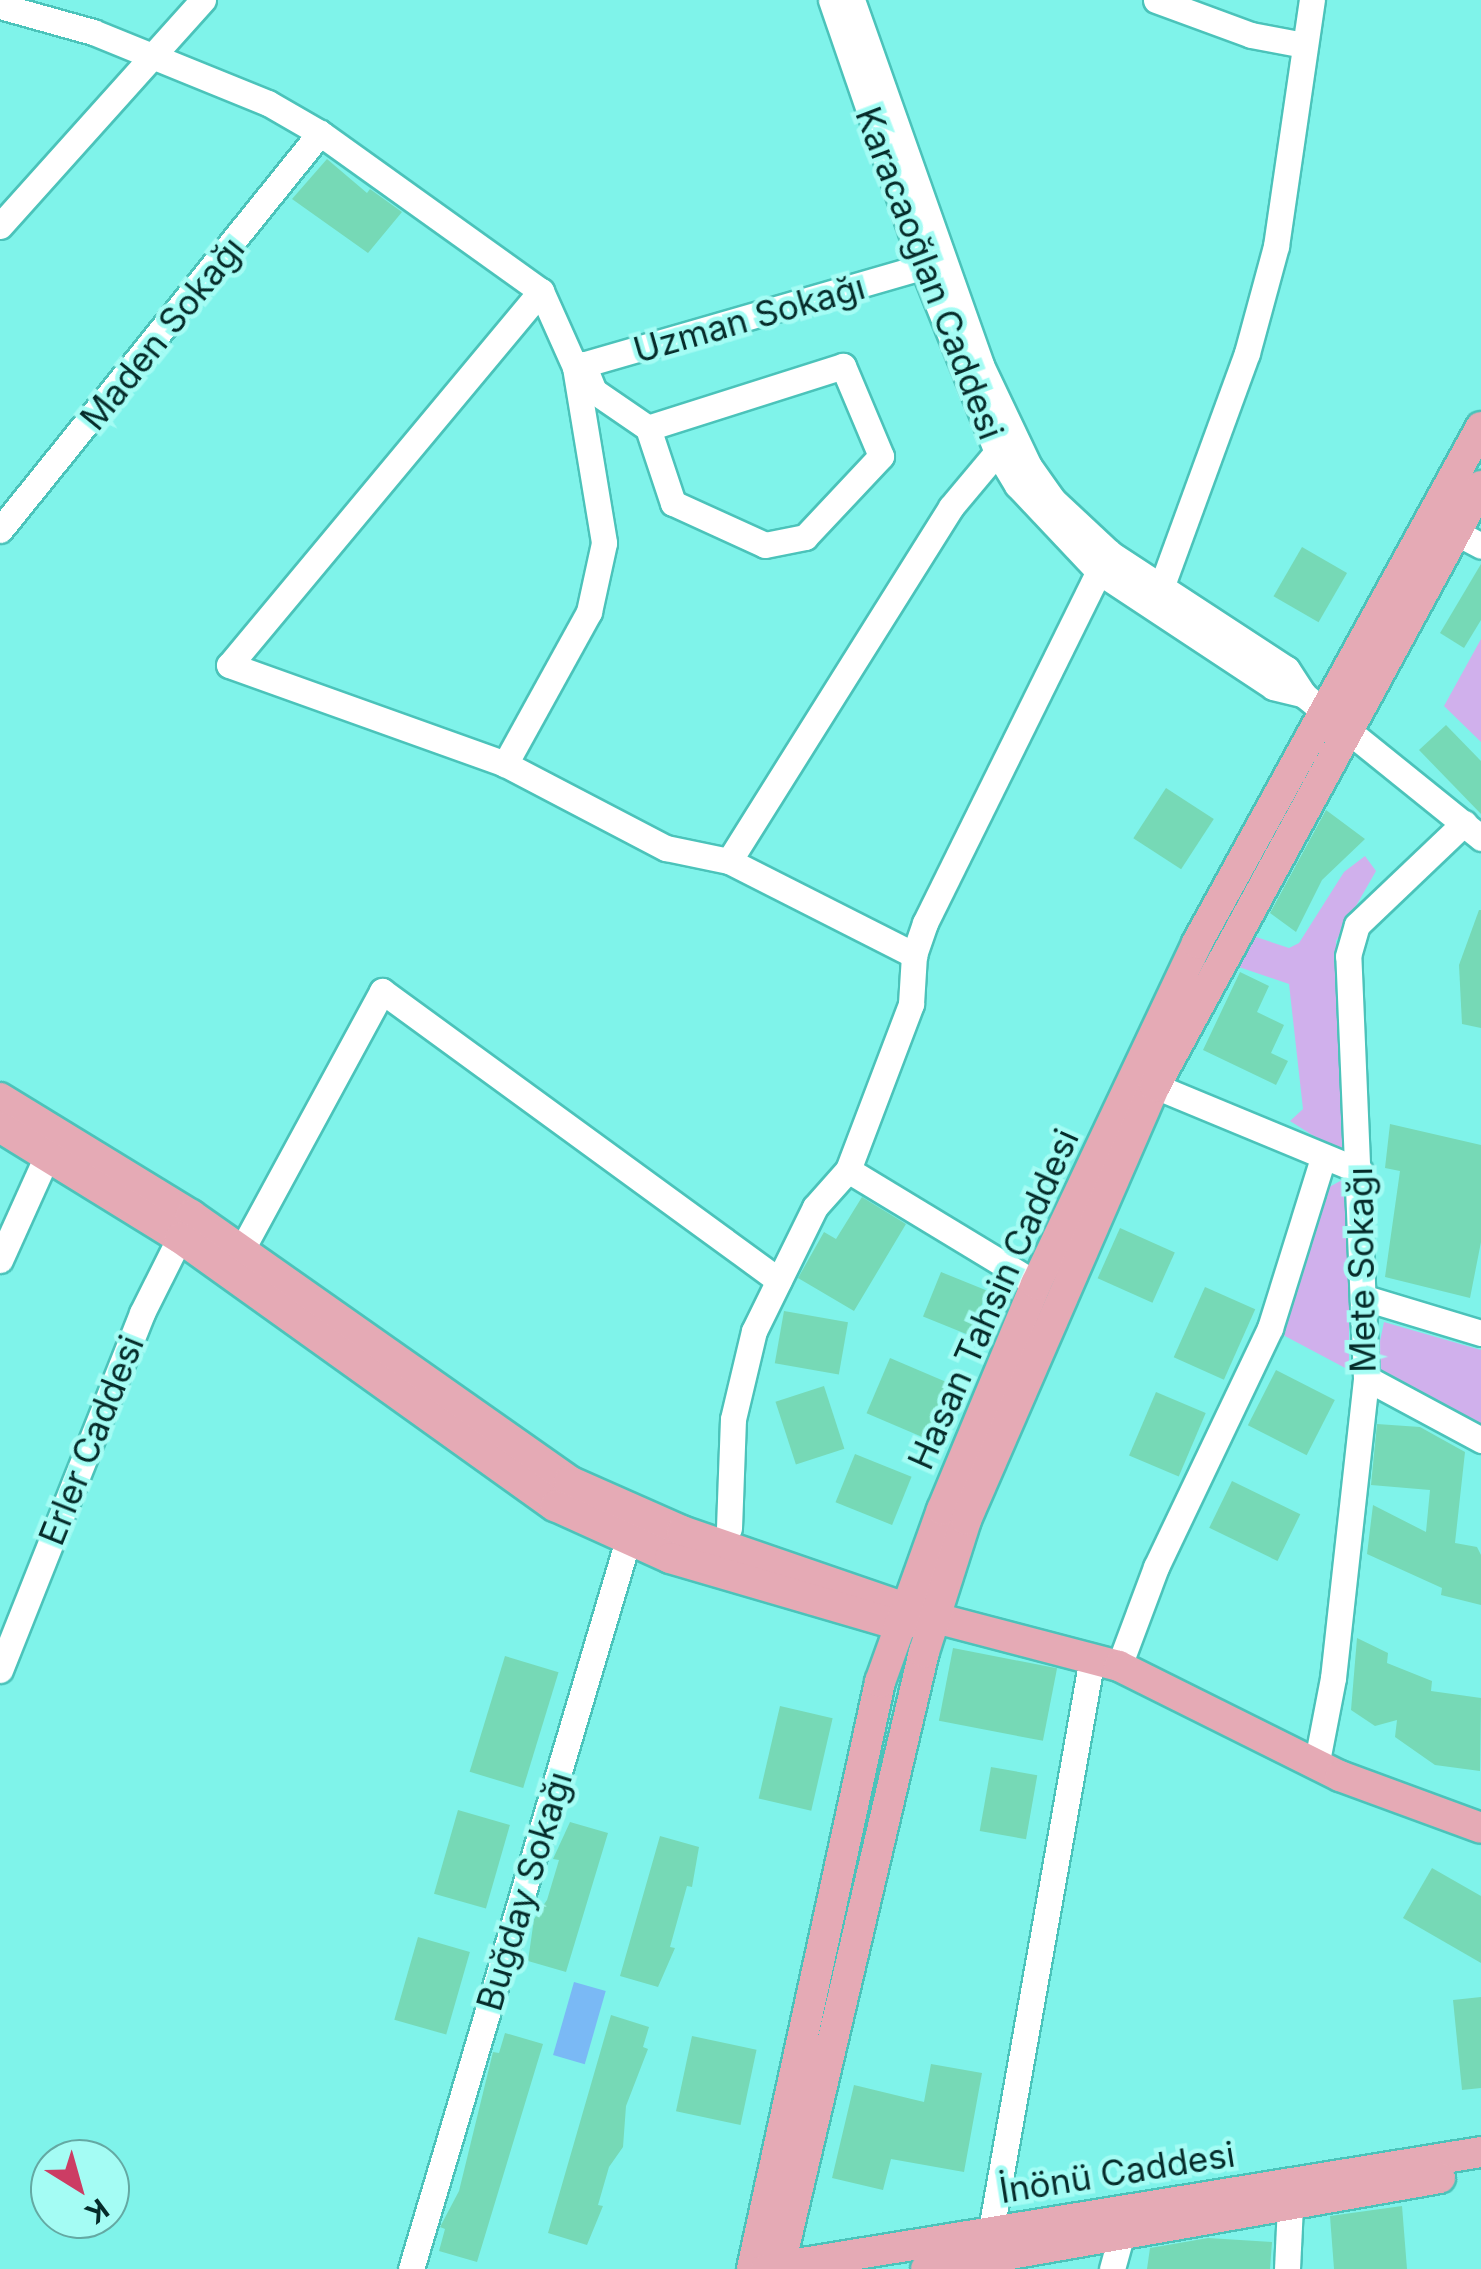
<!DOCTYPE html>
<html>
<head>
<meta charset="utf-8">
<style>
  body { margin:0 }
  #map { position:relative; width:1481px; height:2269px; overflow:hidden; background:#7ff3ea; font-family:Inter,sans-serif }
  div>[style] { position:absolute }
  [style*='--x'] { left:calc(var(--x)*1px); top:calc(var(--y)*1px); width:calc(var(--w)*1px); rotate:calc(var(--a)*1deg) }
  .green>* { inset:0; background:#d0b0ec }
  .water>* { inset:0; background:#7ab9f5; transform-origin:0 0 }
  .building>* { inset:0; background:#76d9b6; transform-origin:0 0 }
  .roads { filter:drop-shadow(2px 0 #4bc3ba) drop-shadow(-2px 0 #4bc3ba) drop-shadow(0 2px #4bc3ba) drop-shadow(0 -2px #4bc3ba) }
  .minor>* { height:25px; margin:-12.5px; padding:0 12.5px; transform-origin:12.5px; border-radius:12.5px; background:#fff }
  .major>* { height:30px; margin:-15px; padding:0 15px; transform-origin:15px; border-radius:15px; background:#e5aab5 }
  span { translate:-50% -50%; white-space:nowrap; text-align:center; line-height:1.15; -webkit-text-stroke:9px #a4fcf4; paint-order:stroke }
  .street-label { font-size:35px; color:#052c2a }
  .north { position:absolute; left:30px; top:2139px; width:100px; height:100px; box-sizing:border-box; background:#a4fcf4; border:2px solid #64a9a3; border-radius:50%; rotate:143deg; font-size:28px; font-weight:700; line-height:40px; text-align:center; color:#052c2a }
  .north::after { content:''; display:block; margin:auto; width:35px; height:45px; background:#cc3d64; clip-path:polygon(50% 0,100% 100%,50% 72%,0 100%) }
</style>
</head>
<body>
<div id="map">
  <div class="green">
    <div style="clip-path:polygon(1481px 639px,1481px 742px,1444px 706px)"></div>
    <div style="clip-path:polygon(1365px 856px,1376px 871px,1336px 941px,1346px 1144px,1339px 1152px,1290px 1121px,1303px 1109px,1289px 984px,1233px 965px,1250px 935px,1289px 948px,1299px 943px,1344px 872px)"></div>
    <div style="clip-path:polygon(1342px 1180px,1349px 1186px,1349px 1370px,1283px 1335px,1322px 1191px)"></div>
    <div style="clip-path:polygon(1384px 1322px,1481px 1350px,1481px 1428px,1374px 1370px)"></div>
  </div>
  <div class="water">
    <div style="left:574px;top:1982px;width:33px;height:76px;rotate:16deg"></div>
  </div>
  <div class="building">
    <div style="clip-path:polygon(327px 159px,367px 193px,370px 189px,402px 212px,368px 253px,292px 199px)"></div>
    <div style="left:1302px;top:547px;width:52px;height:57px;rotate:30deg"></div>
    <div style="clip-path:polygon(1481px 564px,1481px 620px,1464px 648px,1440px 633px)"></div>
    <div style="clip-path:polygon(1446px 725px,1481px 761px,1481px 814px,1419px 750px)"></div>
    <div style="left:1166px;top:788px;width:57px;height:60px;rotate:33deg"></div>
    <div style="clip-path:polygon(1326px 810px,1365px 839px,1322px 880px,1296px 932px,1270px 913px)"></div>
    <div style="clip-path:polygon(1479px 910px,1481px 910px,1481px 1028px,1462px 1024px,1459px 965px)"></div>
    <div style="clip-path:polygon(1240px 972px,1269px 986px,1257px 1012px,1284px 1025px,1271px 1053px,1288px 1061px,1276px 1085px,1203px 1050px)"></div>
    <div style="clip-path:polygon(1390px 1124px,1481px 1145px,1481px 1242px,1470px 1298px,1385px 1277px,1400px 1171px,1385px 1168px)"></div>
    <div style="clip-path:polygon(862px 1197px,906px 1224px,854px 1311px,798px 1278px,824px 1232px,836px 1239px)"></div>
    <div style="left:1120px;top:1228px;width:60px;height:55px;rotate:24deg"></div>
    <div style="left:941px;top:1272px;width:50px;height:48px;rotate:22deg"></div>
    <div style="left:1205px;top:1287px;width:55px;height:77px;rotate:24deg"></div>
    <div style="left:784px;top:1311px;width:65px;height:53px;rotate:10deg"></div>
    <div style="left:890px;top:1358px;width:65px;height:60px;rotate:23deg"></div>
    <div style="left:1276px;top:1370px;width:66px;height:62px;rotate:27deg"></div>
    <div style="left:824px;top:1386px;width:66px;height:51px;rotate:72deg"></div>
    <div style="left:1156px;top:1392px;width:54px;height:69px;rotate:23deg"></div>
    <div style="clip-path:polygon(1377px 1424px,1420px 1427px,1465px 1452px,1455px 1543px,1477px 1547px,1481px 1555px,1481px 1605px,1441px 1595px,1442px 1588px,1367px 1554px,1373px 1505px,1426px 1532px,1430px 1490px,1371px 1485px)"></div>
    <div style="left:855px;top:1454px;width:61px;height:52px;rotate:22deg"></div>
    <div style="left:1232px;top:1481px;width:76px;height:52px;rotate:26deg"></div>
    <div style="clip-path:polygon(1357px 1638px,1388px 1653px,1387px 1663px,1432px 1681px,1431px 1691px,1481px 1698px,1480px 1771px,1435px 1765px,1395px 1737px,1397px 1720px,1375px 1726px,1351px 1710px)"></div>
    <div style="left:953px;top:1648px;width:106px;height:74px;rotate:11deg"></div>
    <div style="left:505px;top:1656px;width:56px;height:121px;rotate:17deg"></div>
    <div style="left:780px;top:1706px;width:54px;height:95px;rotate:13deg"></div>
    <div style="left:991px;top:1767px;width:47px;height:65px;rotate:10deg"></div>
    <div style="left:458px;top:1810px;width:54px;height:87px;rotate:16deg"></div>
    <div style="clip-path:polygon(570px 1822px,608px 1833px,566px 1972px,528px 1961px,534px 1919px,547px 1900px,559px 1860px,553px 1859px)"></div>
    <div style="clip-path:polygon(660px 1836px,699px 1847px,692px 1887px,687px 1886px,670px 1947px,675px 1948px,658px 1987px,620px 1976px)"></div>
    <div style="clip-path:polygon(1432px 1868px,1481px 1896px,1481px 1963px,1403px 1918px)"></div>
    <div style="left:418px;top:1937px;width:54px;height:86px;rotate:16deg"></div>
    <div style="clip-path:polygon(1481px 1997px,1481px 2088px,1462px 2090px,1453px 2000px)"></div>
    <div style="clip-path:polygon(611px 2015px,649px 2027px,643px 2047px,648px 2049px,626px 2106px,623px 2147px,609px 2167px,598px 2205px,603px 2206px,587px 2245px,548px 2233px)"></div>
    <div style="clip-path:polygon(505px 2033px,543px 2044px,477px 2262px,439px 2251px,445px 2229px,440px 2227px,459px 2191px,493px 2052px,499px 2053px)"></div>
    <div style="left:692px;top:2036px;width:66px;height:77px;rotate:12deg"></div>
    <div style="clip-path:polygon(931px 2064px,982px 2073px,964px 2172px,891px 2159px,883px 2190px,832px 2178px,854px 2085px,924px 2102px)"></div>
    <div style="clip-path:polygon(1402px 2206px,1407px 2269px,1334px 2269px,1330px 2216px)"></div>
    <div style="clip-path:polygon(1208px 2238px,1272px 2242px,1270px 2269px,1147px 2269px,1150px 2248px)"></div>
  </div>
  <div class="roads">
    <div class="minor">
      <div style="--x:831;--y:0;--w:282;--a:71"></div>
      <div style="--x:923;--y:267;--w:199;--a:68.2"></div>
      <div style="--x:997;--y:452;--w:39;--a:59"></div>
      <div style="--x:1017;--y:485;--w:118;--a:46.7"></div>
      <div style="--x:1098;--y:571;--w:210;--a:33.5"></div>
      <div style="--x:1273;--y:687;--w:32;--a:14"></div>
      <div style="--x:852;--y:0;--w:387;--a:70.5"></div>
      <div style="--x:981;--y:365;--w:112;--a:64.6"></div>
      <div style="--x:1029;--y:466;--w:42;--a:54.8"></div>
      <div style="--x:1053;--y:500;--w:79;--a:43"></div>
      <div style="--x:1111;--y:554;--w:210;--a:33.2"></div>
      <div style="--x:1287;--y:669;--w:31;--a:57"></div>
      <div style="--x:1304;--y:695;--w:228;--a:38.9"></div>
      <div style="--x:1156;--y:0;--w:101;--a:20.2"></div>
      <div style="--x:1251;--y:35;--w:54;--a:10.7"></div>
      <div style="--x:0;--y:6;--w:97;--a:15.6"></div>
      <div style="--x:93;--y:32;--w:189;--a:22.1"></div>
      <div style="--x:268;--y:103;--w:60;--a:30"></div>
      <div style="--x:320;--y:133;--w:272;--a:35.6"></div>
      <div style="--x:541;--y:291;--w:83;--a:65.9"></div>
      <div style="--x:575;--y:367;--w:178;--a:80.6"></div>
      <div style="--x:604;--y:543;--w:71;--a:102.3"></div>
      <div style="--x:589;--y:612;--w:174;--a:118.9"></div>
      <div style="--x:0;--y:226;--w:304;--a:-48.1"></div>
      <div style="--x:541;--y:291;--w:487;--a:129.8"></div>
      <div style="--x:229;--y:665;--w:293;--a:19.7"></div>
      <div style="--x:505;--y:764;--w:182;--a:27.6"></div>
      <div style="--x:666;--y:848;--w:64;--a:11.7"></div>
      <div style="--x:729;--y:861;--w:208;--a:26.9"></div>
      <div style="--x:583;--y:364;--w:29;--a:68"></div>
      <div style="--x:594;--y:391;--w:65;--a:34.4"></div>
      <div style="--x:648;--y:428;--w:79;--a:71.6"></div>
      <div style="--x:673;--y:503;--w:101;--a:24.5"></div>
      <div style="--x:765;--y:545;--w:41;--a:-11.3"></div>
      <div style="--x:805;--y:537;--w:111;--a:-46.8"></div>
      <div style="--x:881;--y:456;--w:98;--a:-112.9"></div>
      <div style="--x:843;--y:366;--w:205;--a:162.4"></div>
      <div style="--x:575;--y:367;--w:375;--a:-16.1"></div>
      <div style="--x:0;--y:530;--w:510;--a:-51.13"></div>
      <div style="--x:1457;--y:533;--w:27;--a:28"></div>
      <div style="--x:1161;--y:588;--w:250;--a:-69.9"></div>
      <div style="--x:1247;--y:353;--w:111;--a:-74.8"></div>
      <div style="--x:1276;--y:246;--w:249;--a:-81.7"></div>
      <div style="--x:729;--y:861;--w:418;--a:-57.9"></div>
      <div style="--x:951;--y:507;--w:72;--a:-50.1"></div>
      <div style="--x:1155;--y:1086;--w:222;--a:22.5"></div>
      <div style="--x:848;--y:1170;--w:220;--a:31.2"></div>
      <div style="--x:241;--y:1251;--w:296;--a:-61.5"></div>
      <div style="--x:382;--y:991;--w:491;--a:36.1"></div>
      <div style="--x:0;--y:1260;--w:114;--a:-65.7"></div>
      <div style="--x:1365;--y:1298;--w:121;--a:16.8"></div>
      <div style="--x:1366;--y:1378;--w:131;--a:28.3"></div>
      <div style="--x:729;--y:1528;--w:109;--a:-87.9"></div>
      <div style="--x:733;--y:1419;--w:90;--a:-76.6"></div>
      <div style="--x:754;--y:1331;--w:138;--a:-63.8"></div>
      <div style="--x:815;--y:1207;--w:50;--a:-48.3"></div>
      <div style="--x:848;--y:1170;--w:178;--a:-69.2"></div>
      <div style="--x:911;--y:1004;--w:49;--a:-86.5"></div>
      <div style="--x:914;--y:955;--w:34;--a:-71"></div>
      <div style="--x:925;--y:923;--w:414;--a:-63.7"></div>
      <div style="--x:1119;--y:1666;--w:106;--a:-69.5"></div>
      <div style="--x:1156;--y:1567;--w:265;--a:-64.5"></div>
      <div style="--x:1270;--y:1328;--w:178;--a:-72.7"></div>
      <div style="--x:0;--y:1670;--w:384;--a:-68.3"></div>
      <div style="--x:142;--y:1313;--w:101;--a:-63.4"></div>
      <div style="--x:1317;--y:1761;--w:85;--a:-79.1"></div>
      <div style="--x:1333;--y:1678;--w:302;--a:-83.7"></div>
      <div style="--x:1366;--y:1378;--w:422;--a:-92.4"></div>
      <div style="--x:1348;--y:956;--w:32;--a:-74"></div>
      <div style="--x:1357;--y:925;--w:148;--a:-43.6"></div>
      <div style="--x:991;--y:2230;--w:581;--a:-79.99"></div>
      <div style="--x:411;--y:2269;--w:778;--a:-73.43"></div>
      <div style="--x:1112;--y:2269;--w:41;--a:-74.6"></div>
      <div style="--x:1287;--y:2269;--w:63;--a:-87.3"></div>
    </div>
    <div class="major">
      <div style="--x:0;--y:1098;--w:224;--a:31.5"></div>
      <div style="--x:191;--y:1215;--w:462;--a:35.1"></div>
      <div style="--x:569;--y:1481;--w:124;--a:23.9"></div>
      <div style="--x:682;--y:1531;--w:264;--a:19"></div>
      <div style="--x:932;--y:1617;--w:193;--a:14.7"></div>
      <div style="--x:1119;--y:1666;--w:247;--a:26.5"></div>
      <div style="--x:1340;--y:1776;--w:150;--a:20.2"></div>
      <div style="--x:0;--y:1127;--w:211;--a:31.7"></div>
      <div style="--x:180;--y:1238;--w:461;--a:35.6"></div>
      <div style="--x:555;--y:1506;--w:126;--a:24.3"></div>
      <div style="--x:670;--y:1558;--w:239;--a:16.3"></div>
      <div style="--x:899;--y:1625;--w:16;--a:-14"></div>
      <div style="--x:752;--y:2269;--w:601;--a:-77.7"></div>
      <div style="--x:880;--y:1682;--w:183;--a:-70.2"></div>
      <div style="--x:942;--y:1510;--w:245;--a:-67.4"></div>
      <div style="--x:1036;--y:1284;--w:377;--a:-64.7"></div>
      <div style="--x:1197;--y:943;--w:589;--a:-61.17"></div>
      <div style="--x:766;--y:2269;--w:725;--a:-9.29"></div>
      <div style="--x:779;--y:2269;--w:634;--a:-76.78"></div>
      <div style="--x:924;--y:1652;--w:139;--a:-72.3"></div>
      <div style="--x:966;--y:1520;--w:473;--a:-66.5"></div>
      <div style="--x:1155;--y:1086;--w:683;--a:-61.48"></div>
      <div style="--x:926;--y:2269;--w:522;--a:-10.04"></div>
    </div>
  </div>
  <div class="street-label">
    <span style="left:930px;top:273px;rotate:69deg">Karacaoğlan Caddesi</span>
    <span style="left:749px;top:318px;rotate:-16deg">Uzman Sokağı</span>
    <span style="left:162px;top:333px;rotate:-51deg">Maden Sokağı</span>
    <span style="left:1361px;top:1270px;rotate:-91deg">Mete Sokağı</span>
    <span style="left:993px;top:1299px;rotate:-66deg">Hasan Tahsin Caddesi</span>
    <span style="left:91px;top:1440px;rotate:-68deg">Erler Caddesi</span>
    <span style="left:524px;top:1891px;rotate:-73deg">Buğday Sokağı</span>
    <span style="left:1117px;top:2172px;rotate:-9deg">İnönü Caddesi</span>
  </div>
  <div class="north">K</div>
</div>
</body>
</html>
